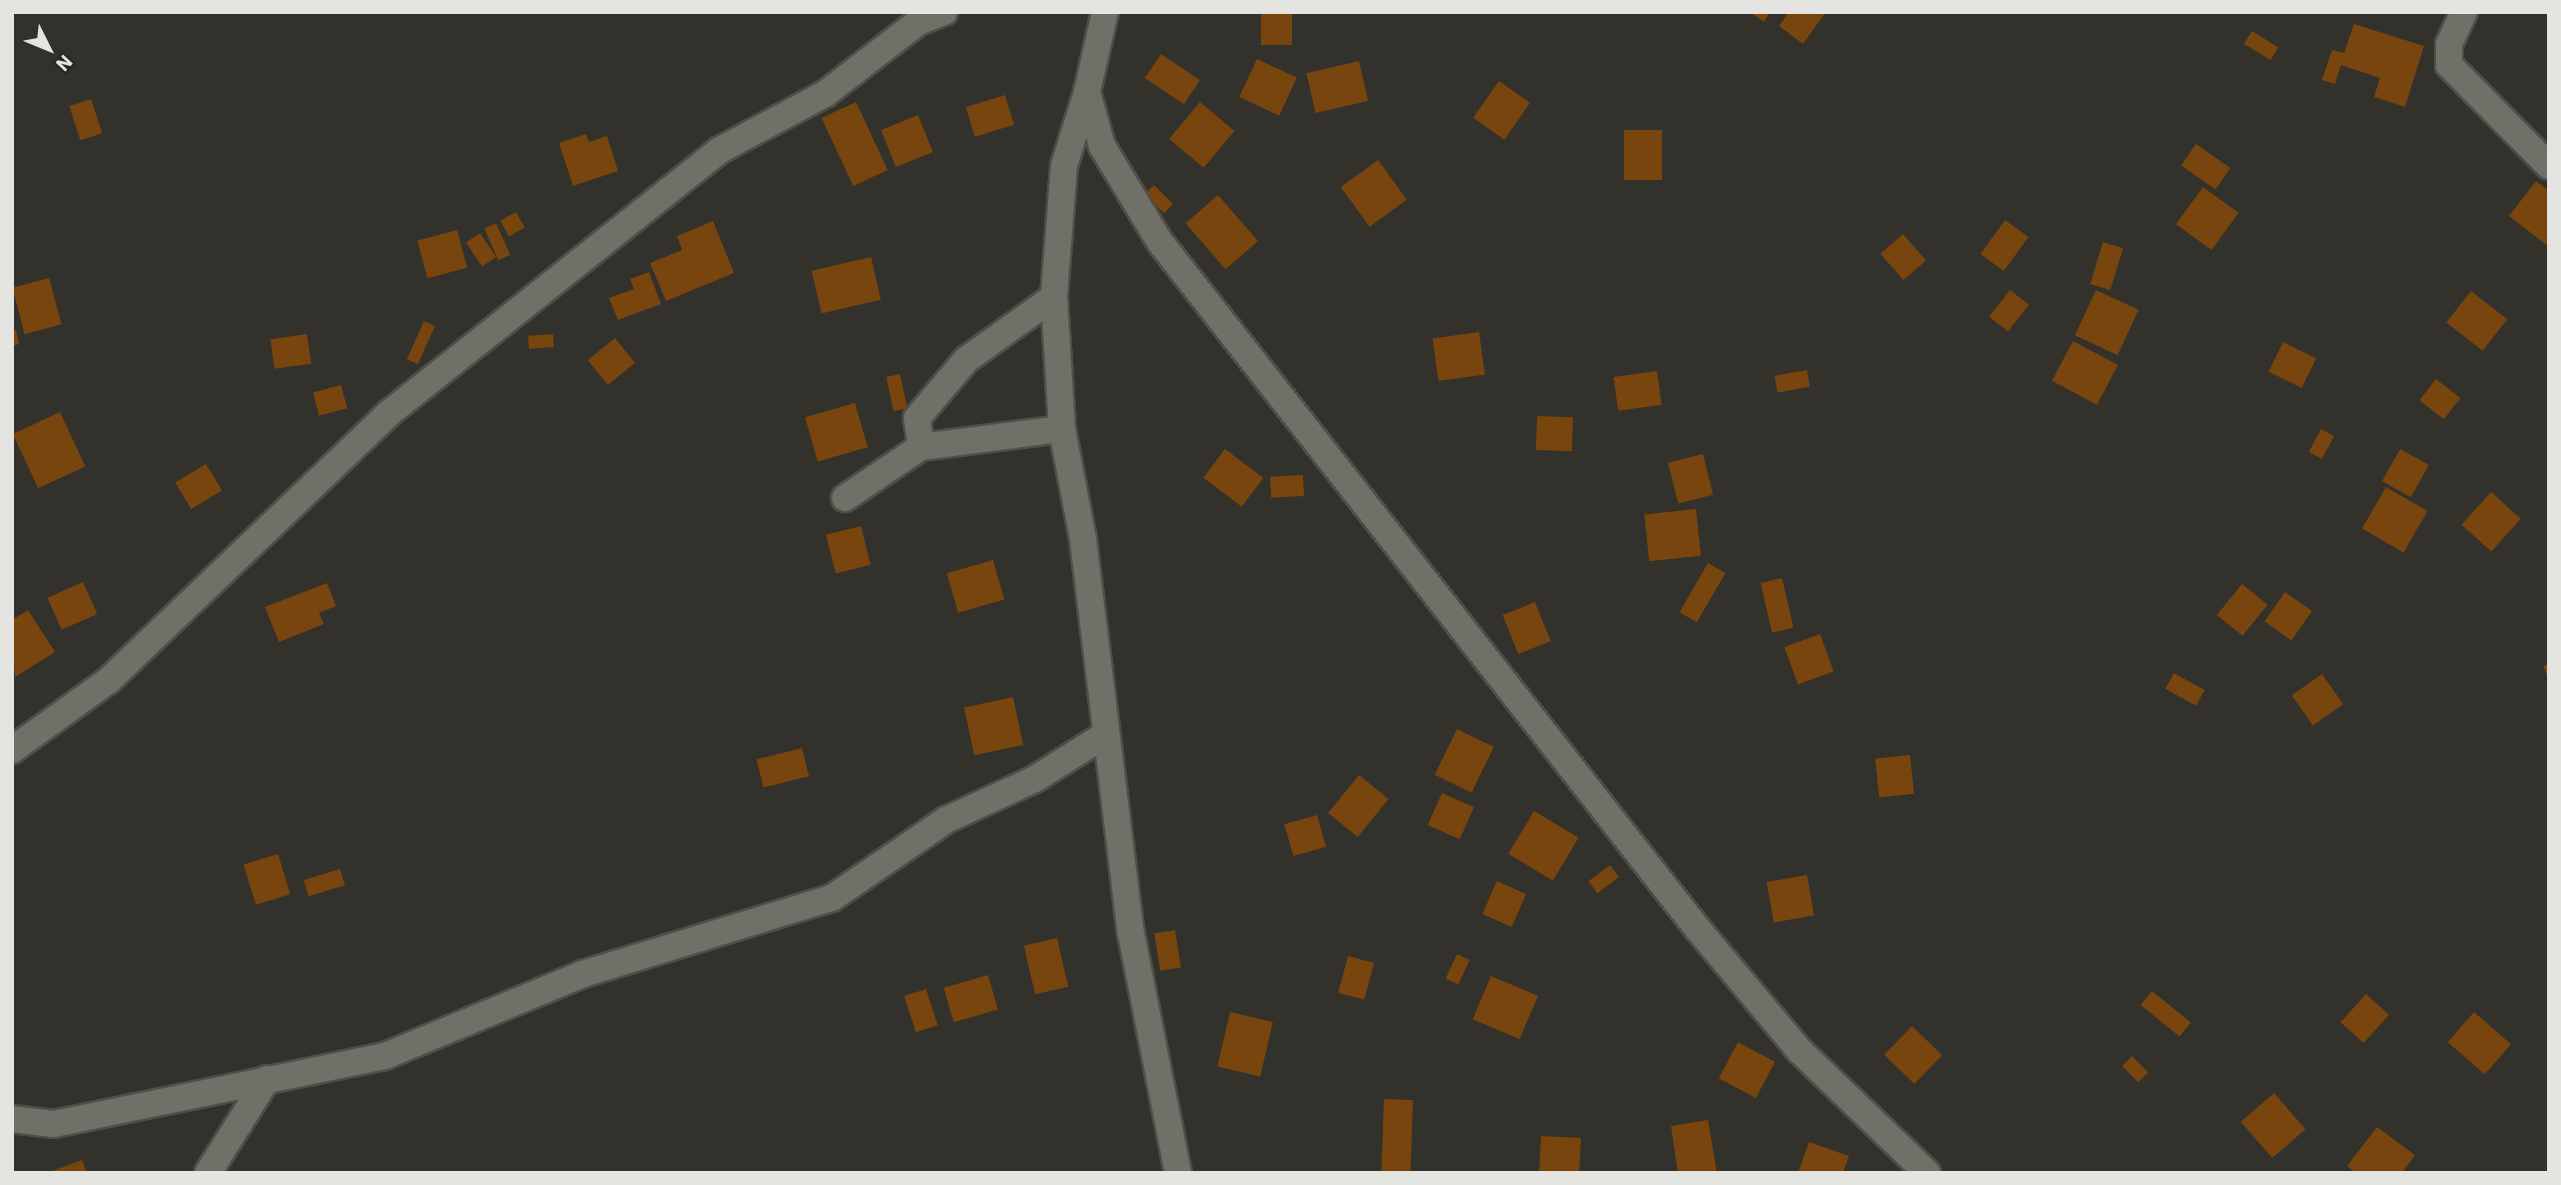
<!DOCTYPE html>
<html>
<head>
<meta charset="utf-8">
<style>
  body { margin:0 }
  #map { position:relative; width:2561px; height:1185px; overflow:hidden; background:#32312b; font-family:"IBM Plex Sans",sans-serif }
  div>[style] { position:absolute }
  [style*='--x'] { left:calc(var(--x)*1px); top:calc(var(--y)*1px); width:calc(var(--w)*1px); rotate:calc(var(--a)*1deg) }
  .building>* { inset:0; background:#77450d; transform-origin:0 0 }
  .roads { filter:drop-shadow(2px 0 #4f4e48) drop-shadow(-2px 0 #4f4e48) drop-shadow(0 2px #4f4e48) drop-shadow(0 -2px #4f4e48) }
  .street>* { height:26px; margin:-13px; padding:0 13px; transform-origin:13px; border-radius:13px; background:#706f68 }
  span { translate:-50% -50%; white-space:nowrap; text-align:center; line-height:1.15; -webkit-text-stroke:6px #282721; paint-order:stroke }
  .frame { position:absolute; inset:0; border:14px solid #e4e4e0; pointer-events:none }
  .north { position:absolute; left:14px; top:14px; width:70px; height:70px; -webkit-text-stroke:5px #282721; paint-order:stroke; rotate:133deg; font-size:19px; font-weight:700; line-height:28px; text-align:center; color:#e4e4e0 }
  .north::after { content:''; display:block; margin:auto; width:24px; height:32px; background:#e4e4e0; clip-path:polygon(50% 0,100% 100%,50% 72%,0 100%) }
</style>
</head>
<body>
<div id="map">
  <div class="building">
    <div style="left:1261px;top:12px;width:31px;height:33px"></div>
    <div style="clip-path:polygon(1750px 12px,1770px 12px,1764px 22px)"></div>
    <div style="clip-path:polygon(1789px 12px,1824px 12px,1825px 13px,1803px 44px,1779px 26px)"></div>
    <div style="clip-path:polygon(2354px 24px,2424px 46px,2405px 107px,2374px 97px,2380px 78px,2341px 65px,2335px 84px,2322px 80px,2332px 50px,2344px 53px)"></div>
    <div style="left:2252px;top:31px;width:31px;height:15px;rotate:32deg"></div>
    <div style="left:1161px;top:54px;width:47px;height:29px;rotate:34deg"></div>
    <div style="left:1257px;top:59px;width:44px;height:42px;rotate:25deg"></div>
    <div style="left:1359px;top:61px;width:41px;height:54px;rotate:77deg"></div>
    <div style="left:1499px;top:81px;width:38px;height:45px;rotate:35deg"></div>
    <div style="left:1005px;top:95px;width:31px;height:41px;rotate:73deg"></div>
    <div style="left:91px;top:99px;width:36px;height:23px;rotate:72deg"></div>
    <div style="left:856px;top:102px;width:75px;height:38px;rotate:65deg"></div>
    <div style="left:1200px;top:102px;width:45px;height:48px;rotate:40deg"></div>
    <div style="left:918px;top:115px;width:40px;height:40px;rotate:68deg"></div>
    <div style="left:1624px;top:130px;width:38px;height:50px"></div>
    <div style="clip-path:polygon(586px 134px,589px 142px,607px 136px,618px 171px,573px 186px,559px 143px)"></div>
    <div style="left:2196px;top:144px;width:42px;height:26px;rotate:35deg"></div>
    <div style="left:1378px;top:160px;width:49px;height:46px;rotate:54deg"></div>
    <div style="clip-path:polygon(2536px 181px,2549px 191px,2549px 247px,2509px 216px)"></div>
    <div style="left:1154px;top:185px;width:27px;height:13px;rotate:45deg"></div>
    <div style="left:2203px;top:187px;width:44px;height:46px;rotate:36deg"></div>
    <div style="left:1218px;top:195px;width:61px;height:43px;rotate:49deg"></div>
    <div style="left:516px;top:212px;width:18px;height:18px;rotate:61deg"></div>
    <div style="left:2005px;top:220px;width:29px;height:42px;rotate:36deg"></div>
    <div style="clip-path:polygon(713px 221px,734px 273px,666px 301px,650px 263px,682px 250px,677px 236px)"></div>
    <div style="left:496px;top:223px;width:35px;height:13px;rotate:66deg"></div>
    <div style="left:457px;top:230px;width:39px;height:41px;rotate:75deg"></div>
    <div style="left:480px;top:233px;width:29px;height:17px;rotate:56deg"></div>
    <div style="left:1903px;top:234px;width:35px;height:30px;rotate:49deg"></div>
    <div style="left:2103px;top:242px;width:21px;height:44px;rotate:17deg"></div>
    <div style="left:871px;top:257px;width:44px;height:61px;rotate:77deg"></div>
    <div style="clip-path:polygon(649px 272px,661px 304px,618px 320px,609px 298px,634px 289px,630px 279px)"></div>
    <div style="left:49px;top:278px;width:48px;height:38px;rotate:75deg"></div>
    <div style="left:2010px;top:290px;width:24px;height:34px;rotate:38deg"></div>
    <div style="left:2096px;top:290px;width:47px;height:50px;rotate:25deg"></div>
    <div style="left:2471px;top:291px;width:46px;height:40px;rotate:38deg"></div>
    <div style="left:424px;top:321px;width:12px;height:42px;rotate:24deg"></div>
    <div style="clip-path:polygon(16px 330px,19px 344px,12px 346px,12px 331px)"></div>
    <div style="left:1479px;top:332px;width:43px;height:47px;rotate:82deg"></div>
    <div style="left:307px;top:334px;width:30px;height:37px;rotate:82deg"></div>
    <div style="left:553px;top:334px;width:13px;height:25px;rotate:86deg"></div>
    <div style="left:615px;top:338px;width:32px;height:35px;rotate:51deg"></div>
    <div style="left:2073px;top:341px;width:51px;height:45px;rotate:28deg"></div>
    <div style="left:2283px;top:342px;width:37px;height:33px;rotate:26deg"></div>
    <div style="left:1807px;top:370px;width:17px;height:33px;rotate:80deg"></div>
    <div style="left:1657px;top:371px;width:34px;height:44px;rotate:82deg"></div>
    <div style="left:900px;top:374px;width:35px;height:14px;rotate:78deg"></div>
    <div style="left:2436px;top:379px;width:31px;height:27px;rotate:38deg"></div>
    <div style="left:341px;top:385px;width:24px;height:29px;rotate:75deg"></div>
    <div style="left:855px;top:403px;width:46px;height:52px;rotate:74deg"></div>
    <div style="left:60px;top:412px;width:60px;height:52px;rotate:65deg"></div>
    <div style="left:1537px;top:416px;width:36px;height:34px;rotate:2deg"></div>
    <div style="left:2321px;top:429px;width:15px;height:26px;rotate:28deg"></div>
    <div style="left:1225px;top:449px;width:48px;height:36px;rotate:37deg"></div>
    <div style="left:2400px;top:449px;width:33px;height:37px;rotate:29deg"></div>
    <div style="left:1703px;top:454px;width:42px;height:36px;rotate:76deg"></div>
    <div style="left:206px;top:464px;width:31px;height:36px;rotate:59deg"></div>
    <div style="left:1303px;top:475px;width:21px;height:33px;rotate:87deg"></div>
    <div style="left:2386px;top:487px;width:48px;height:48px;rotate:30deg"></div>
    <div style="left:2491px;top:492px;width:40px;height:44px;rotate:42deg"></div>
    <div style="left:1696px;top:509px;width:47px;height:52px;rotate:84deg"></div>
    <div style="left:861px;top:526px;width:40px;height:36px;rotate:76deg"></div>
    <div style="left:993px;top:560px;width:41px;height:48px;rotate:74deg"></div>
    <div style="left:1708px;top:563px;width:20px;height:57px;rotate:30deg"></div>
    <div style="left:1782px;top:578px;width:51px;height:22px;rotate:77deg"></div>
    <div style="left:83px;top:582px;width:35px;height:39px;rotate:66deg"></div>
    <div style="clip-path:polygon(327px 583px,336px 606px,319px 613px,324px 624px,279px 642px,265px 607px)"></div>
    <div style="left:2242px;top:584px;width:33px;height:40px;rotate:39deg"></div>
    <div style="left:2285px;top:592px;width:33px;height:36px;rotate:35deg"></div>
    <div style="left:1535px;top:602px;width:42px;height:35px;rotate:68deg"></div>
    <div style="clip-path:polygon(28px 610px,55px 652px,15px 677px,12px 620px)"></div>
    <div style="left:1820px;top:634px;width:40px;height:38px;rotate:70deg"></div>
    <div style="clip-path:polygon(2549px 664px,2549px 680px,2543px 666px)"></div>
    <div style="left:2174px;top:673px;width:35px;height:18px;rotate:29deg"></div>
    <div style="left:2322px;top:674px;width:37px;height:37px;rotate:55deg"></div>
    <div style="left:1013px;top:697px;width:49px;height:50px;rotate:78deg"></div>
    <div style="left:1457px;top:729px;width:41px;height:51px;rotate:26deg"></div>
    <div style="left:802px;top:748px;width:29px;height:47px;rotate:76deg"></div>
    <div style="left:1910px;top:755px;width:39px;height:35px;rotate:84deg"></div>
    <div style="left:1359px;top:775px;width:38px;height:49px;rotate:39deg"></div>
    <div style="left:1442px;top:793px;width:35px;height:35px;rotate:24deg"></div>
    <div style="left:1534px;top:811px;width:52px;height:50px;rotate:31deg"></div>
    <div style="left:1317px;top:815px;width:33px;height:34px;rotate:74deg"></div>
    <div style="left:278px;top:854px;width:42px;height:36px;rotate:73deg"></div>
    <div style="left:1610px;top:865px;width:15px;height:27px;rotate:53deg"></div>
    <div style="left:340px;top:869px;width:17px;height:38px;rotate:73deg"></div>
    <div style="left:1807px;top:875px;width:41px;height:41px;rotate:80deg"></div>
    <div style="left:1497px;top:881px;width:32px;height:36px;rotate:24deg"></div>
    <div style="left:1175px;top:930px;width:38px;height:21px;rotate:81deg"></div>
    <div style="left:1057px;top:938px;width:50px;height:34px;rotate:77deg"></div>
    <div style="left:1457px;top:954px;width:14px;height:27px;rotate:25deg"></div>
    <div style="left:1348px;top:956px;width:27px;height:38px;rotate:15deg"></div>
    <div style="left:988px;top:975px;width:36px;height:46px;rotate:74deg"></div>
    <div style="left:1491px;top:976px;width:51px;height:47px;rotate:23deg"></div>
    <div style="left:926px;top:989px;width:38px;height:23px;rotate:72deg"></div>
    <div style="left:2152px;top:991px;width:50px;height:18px;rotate:39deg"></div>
    <div style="left:2366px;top:994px;width:31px;height:38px;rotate:42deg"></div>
    <div style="left:1230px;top:1012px;width:44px;height:56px;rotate:13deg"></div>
    <div style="left:2474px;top:1012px;width:49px;height:40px;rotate:41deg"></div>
    <div style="left:1912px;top:1026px;width:42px;height:40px;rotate:44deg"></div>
    <div style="left:1738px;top:1042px;width:42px;height:41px;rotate:28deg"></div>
    <div style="left:2132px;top:1056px;width:23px;height:14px;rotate:45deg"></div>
    <div style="left:2274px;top:1093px;width:48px;height:44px;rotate:49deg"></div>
    <div style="left:1384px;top:1099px;width:29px;height:74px;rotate:2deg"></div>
    <div style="clip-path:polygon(1708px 1120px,1717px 1173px,1678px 1173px,1671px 1126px)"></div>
    <div style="clip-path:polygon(2377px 1127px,2415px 1155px,2402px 1173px,2355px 1173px,2347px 1166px)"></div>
    <div style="left:1541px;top:1136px;width:40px;height:37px;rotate:3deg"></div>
    <div style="clip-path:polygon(1809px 1142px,1849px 1156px,1843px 1173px,1798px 1173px)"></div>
    <div style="clip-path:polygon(82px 1160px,87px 1173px,50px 1173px,50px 1172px)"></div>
  </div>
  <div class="roads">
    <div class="street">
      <div style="--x:1105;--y:12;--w:82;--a:102.7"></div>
      <div style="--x:1087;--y:92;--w:56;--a:74.5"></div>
      <div style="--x:1102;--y:146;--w:112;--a:58.9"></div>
      <div style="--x:1160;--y:242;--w:871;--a:51.95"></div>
      <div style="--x:1697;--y:928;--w:160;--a:50.1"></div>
      <div style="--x:1800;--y:1051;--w:176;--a:43.8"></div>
      <div style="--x:2464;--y:12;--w:35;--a:115"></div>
      <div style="--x:2449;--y:44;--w:21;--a:90"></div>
      <div style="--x:2449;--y:65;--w:142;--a:45.3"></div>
      <div style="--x:1087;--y:92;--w:77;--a:107.3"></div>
      <div style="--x:1064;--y:166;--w:131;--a:94.4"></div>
      <div style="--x:1054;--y:297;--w:132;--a:86.5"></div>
      <div style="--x:1062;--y:429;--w:112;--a:79.2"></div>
      <div style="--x:1083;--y:539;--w:397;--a:83.1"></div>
      <div style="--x:1131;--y:933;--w:245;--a:78.9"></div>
      <div style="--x:1054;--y:297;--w:108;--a:144.4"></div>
      <div style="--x:966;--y:360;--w:76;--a:130.2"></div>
      <div style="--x:917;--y:418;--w:29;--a:82"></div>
      <div style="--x:921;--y:447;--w:142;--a:-7.3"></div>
      <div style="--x:845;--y:498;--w:92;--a:-33.9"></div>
      <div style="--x:12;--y:750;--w:120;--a:-35.8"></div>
      <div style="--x:109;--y:680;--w:385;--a:-43.6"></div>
      <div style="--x:388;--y:414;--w:424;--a:-38.5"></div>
      <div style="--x:720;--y:150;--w:119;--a:-28.1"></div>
      <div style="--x:825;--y:94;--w:118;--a:-37.7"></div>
      <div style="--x:918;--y:22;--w:28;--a:-21"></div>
      <div style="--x:12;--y:1119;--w:42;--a:6.8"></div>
      <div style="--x:54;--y:1124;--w:338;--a:-11.6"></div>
      <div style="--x:385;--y:1056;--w:214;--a:-22.5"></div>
      <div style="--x:583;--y:974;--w:260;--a:-17"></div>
      <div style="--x:832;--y:898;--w:138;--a:-34.4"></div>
      <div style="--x:946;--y:820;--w:98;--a:-24.7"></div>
      <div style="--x:1035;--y:779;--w:83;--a:-32.2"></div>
      <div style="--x:208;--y:1173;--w:111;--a:-57.9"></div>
    </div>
  </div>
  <div class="frame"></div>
  <div class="north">N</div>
</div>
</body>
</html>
